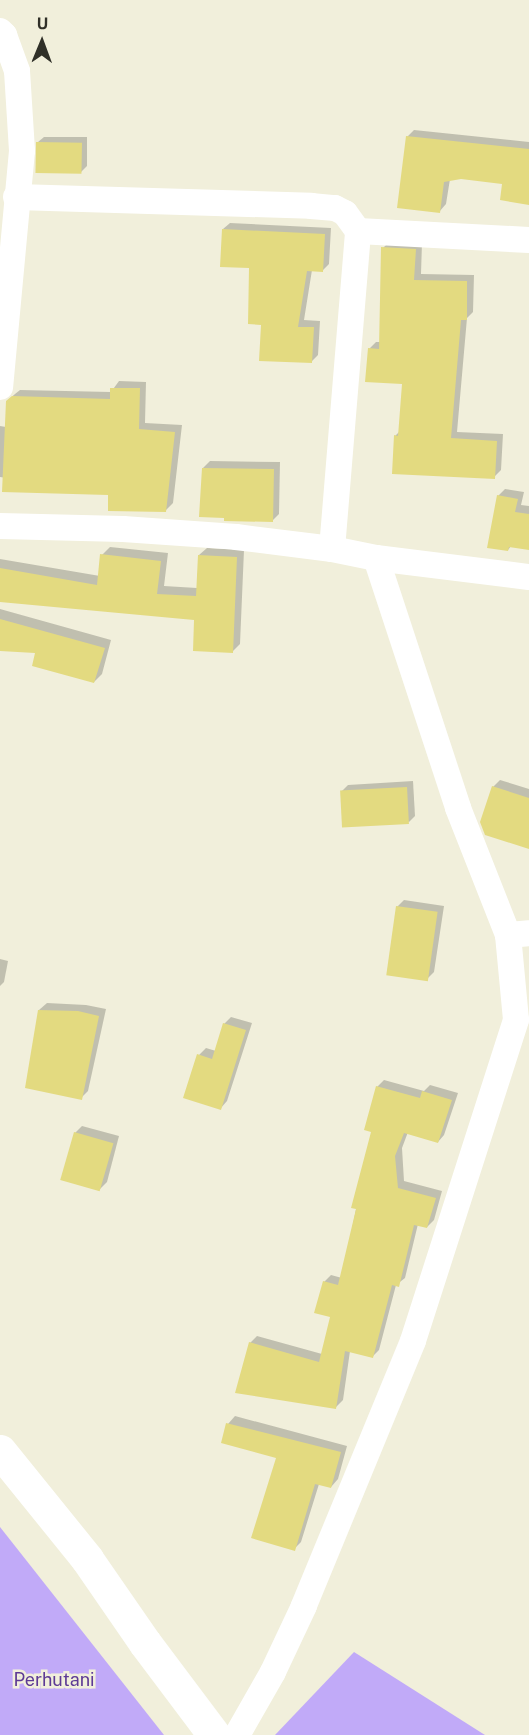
<!DOCTYPE html>
<html>
<head>
<meta charset="utf-8">
<style>
  body { margin:0 }
  #map { position:relative; width:529px; height:1735px; overflow:hidden; background:#f1efdb; font-family:"Public Sans",sans-serif }
  div>[style] { position:absolute }
  [style*='--x'] { left:calc(var(--x)*1px); top:calc(var(--y)*1px); width:calc(var(--w)*1px); rotate:calc(var(--a)*1deg) }
  .forest>* { inset:0; background:#c1aaf8 }
  .shadow>* { inset:0; background:#0003 }
  .building>* { inset:0; background:#e3da80; transform-origin:0 0 }
  .street>* { height:26px; margin:-13px; padding:0 13px; transform-origin:13px; border-radius:13px; background:#fff }
  .secondary>* { height:33px; margin:-16.5px; padding:0 16.5px; transform-origin:16.5px; border-radius:16.5px; background:#fff }
  span { translate:-50% -50%; white-space:nowrap; text-align:center; line-height:1.15; -webkit-text-stroke:5px #f1efdb; paint-order:stroke }
  .park-label { font-size:18px; color:#5d3a95 }
  .north { position:absolute; left:12px; top:12px; width:60px; height:60px; -webkit-text-stroke:4px #f1efdb; paint-order:stroke; rotate:1deg; font-size:16px; font-weight:700; line-height:24px; text-align:center; color:#303028 }
  .north::after { content:''; display:block; margin:auto; width:21px; height:27px; background:#303028; clip-path:polygon(50% 0,100% 100%,50% 72%,0 100%) }
</style>
</head>
<body>
<div id="map">
  <div class="forest">
    <div style="clip-path:polygon(0 1527px,164px 1735px,0 1735px)"></div>
    <div style="clip-path:polygon(354px 1652px,485px 1735px,275px 1735px)"></div>
  </div>
  <div class="shadow">
    <div style="clip-path:polygon(414px 130px,529px 142px,529px 204px,504px 183px,461px 178px,450px 179px,446px 204px,439px 212px,407px 137px)"></div>
    <div style="clip-path:polygon(44px 137px,87px 137px,87px 166px,81px 172px,38px 142px)"></div>
    <div style="clip-path:polygon(230px 223px,331px 228px,329px 264px,322px 271px,312px 270px,304px 320px,320px 321px,318px 355px,311px 362px,263px 323px,250px 267px,223px 229px)"></div>
    <div style="clip-path:polygon(390px 241px,422px 243px,421px 274px,474px 275px,473px 312px,467px 318px,457px 432px,503px 434px,501px 470px,494px 477px,395px 436px,400px 431px,404px 383px,369px 349px,376px 342px,381px 342px,383px 248px)"></div>
    <div style="clip-path:polygon(119px 381px,146px 382px,145px 423px,182px 425px,173px 503px,166px 510px,110px 494px,0 477px,0 426px,6px 427px,7px 401px,15px 394px,20px 390px,111px 392px)"></div>
    <div style="clip-path:polygon(210px 461px,280px 462px,279px 514px,272px 521px,203px 468px)"></div>
    <div style="clip-path:polygon(505px 489px,524px 492px,521px 505px,529px 506px,529px 548px,511px 546px,508px 550px,498px 496px)"></div>
    <div style="clip-path:polygon(110px 547px,168px 553px,164px 586px,197px 588px,199px 555px,207px 548px,244px 550px,240px 644px,232px 652px,196px 619px,0 600px,0 559px,100px 576px,102px 555px)"></div>
    <div style="clip-path:polygon(0 609px,111px 640px,102px 674px,94px 682px,37px 652px,0 649px)"></div>
    <div style="clip-path:polygon(500px 780px,529px 789px,529px 845px,493px 787px)"></div>
    <div style="clip-path:polygon(413px 781px,415px 816px,409px 822px,341px 792px,348px 785px)"></div>
    <div style="clip-path:polygon(404px 900px,444px 906px,434px 972px,427px 979px,397px 907px)"></div>
    <div style="clip-path:polygon(0 959px,8px 961px,4px 982px,0 986px)"></div>
    <div style="clip-path:polygon(47px 1003px,86px 1005px,106px 1009px,88px 1091px,81px 1098px,39px 1010px)"></div>
    <div style="clip-path:polygon(231px 1017px,252px 1023px,227px 1101px,220px 1109px,199px 1055px,206px 1048px,216px 1051px,224px 1024px)"></div>
    <div style="clip-path:polygon(384px 1080px,424px 1091px,430px 1085px,458px 1093px,444px 1135px,438px 1142px,408px 1132px,402px 1148px,404px 1181px,442px 1191px,434px 1220px,427px 1227px,418px 1224px,405px 1278px,396px 1285px,379px 1350px,372px 1357px,350px 1351px,343px 1400px,336px 1407px,250px 1343px,257px 1336px,322px 1354px,332px 1316px,324px 1282px,331px 1275px,342px 1278px,372px 1131px,377px 1087px)"></div>
    <div style="clip-path:polygon(82px 1126px,119px 1136px,107px 1182px,100px 1189px,75px 1133px)"></div>
    <div style="clip-path:polygon(235px 1416px,347px 1446px,338px 1479px,331px 1487px,319px 1484px,301px 1542px,294px 1549px,278px 1457px,228px 1424px)"></div>
  </div>
  <div class="building">
    <div style="clip-path:polygon(406px 136px,529px 149px,529px 205px,500px 200px,502px 184px,461px 179px,444px 182px,440px 213px,397px 208px)"></div>
    <div style="left:36px;top:142px;width:46px;height:31px;rotate:1deg"></div>
    <div style="clip-path:polygon(222px 229px,325px 234px,323px 272px,307px 271px,298px 327px,314px 327px,312px 363px,259px 361px,261px 325px,248px 324px,249px 268px,220px 267px)"></div>
    <div style="clip-path:polygon(381px 247px,416px 249px,414px 280px,467px 281px,467px 320px,461px 320px,451px 438px,497px 441px,495px 479px,392px 474px,394px 435px,398px 436px,402px 384px,365px 382px,368px 348px,379px 349px)"></div>
    <div style="clip-path:polygon(110px 388px,140px 388px,139px 429px,175px 432px,166px 512px,108px 511px,108px 495px,2px 492px,6px 401px,12px 396px,110px 399px)"></div>
    <div style="clip-path:polygon(202px 468px,274px 469px,273px 522px,224px 521px,224px 518px,199px 517px)"></div>
    <div style="clip-path:polygon(497px 495px,518px 499px,515px 512px,529px 514px,529px 550px,509px 547px,508px 551px,487px 548px)"></div>
    <div style="clip-path:polygon(100px 554px,161px 561px,157px 594px,196px 596px,198px 555px,237px 557px,233px 653px,193px 651px,194px 620px,0 602px,0 568px,97px 585px)"></div>
    <div style="clip-path:polygon(0 619px,105px 648px,94px 683px,32px 666px,35px 653px,0 651px)"></div>
    <div style="clip-path:polygon(492px 786px,529px 798px,529px 849px,485px 835px,480px 822px)"></div>
    <div style="left:407px;top:787px;width:37px;height:67px;rotate:87deg"></div>
    <div style="left:396px;top:906px;width:42px;height:70px;rotate:8deg"></div>
    <div style="clip-path:polygon(38px 1010px,78px 1011px,99px 1016px,82px 1100px,25px 1088px)"></div>
    <div style="clip-path:polygon(223px 1023px,246px 1030px,221px 1110px,183px 1098px,197px 1054px,212px 1059px)"></div>
    <div style="clip-path:polygon(376px 1086px,420px 1098px,422px 1091px,452px 1100px,438px 1143px,404px 1133px,395px 1156px,398px 1188px,436px 1198px,427px 1228px,414px 1225px,399px 1287px,392px 1285px,373px 1358px,345px 1351px,336px 1409px,235px 1393px,249px 1342px,319px 1362px,330px 1317px,314px 1313px,323px 1281px,338px 1285px,356px 1209px,351px 1208px,371px 1132px,364px 1130px)"></div>
    <div style="left:74px;top:1132px;width:41px;height:50px;rotate:16deg"></div>
    <div style="clip-path:polygon(226px 1423px,341px 1452px,331px 1488px,315px 1484px,295px 1551px,251px 1538px,276px 1458px,221px 1443px)"></div>
  </div>
  <div class="street">
    <div style="--x:0;--y:31;--w:6;--a:45"></div>
    <div style="--x:4;--y:35;--w:38;--a:70"></div>
    <div style="--x:17;--y:71;--w:80;--a:86.4"></div>
    <div style="--x:22;--y:151;--w:237;--a:95.3"></div>
    <div style="--x:16;--y:197;--w:295;--a:1.7"></div>
    <div style="--x:311;--y:206;--w:24;--a:5"></div>
    <div style="--x:335;--y:208;--w:11;--a:27"></div>
    <div style="--x:345;--y:213;--w:22;--a:54"></div>
    <div style="--x:0;--y:526;--w:123;--a:1.4"></div>
    <div style="--x:123;--y:529;--w:113;--a:4"></div>
    <div style="--x:236;--y:537;--w:97;--a:7.1"></div>
    <div style="--x:332;--y:549;--w:45;--a:11.6"></div>
    <div style="--x:376;--y:558;--w:263;--a:71.8"></div>
    <div style="--x:458;--y:808;--w:136;--a:68.5"></div>
    <div style="--x:508;--y:935;--w:85;--a:84.6"></div>
    <div style="--x:516;--y:1020;--w:337;--a:107.8"></div>
    <div style="--x:413;--y:1341;--w:287;--a:112.4"></div>
    <div style="--x:304;--y:1606;--w:73;--a:115.2"></div>
    <div style="--x:273;--y:1672;--w:73;--a:119.7"></div>
    <div style="--x:332;--y:549;--w:319;--a:-85.3"></div>
    <div style="--x:358;--y:231;--w:171;--a:3"></div>
    <div style="--x:376;--y:558;--w:154;--a:7.1"></div>
    <div style="--x:508;--y:935;--w:21;--a:-5"></div>
  </div>
  <div class="secondary">
    <div style="--x:0;--y:1451;--w:139;--a:51.1"></div>
    <div style="--x:87;--y:1559;--w:102;--a:55.4"></div>
    <div style="--x:145;--y:1643;--w:115;--a:53.1"></div>
  </div>
  <div class="park-label">
    <span style="left:54px;top:1680px">Perhutani</span>
  </div>
  <div class="north">U</div>
</div>
</body>
</html>
